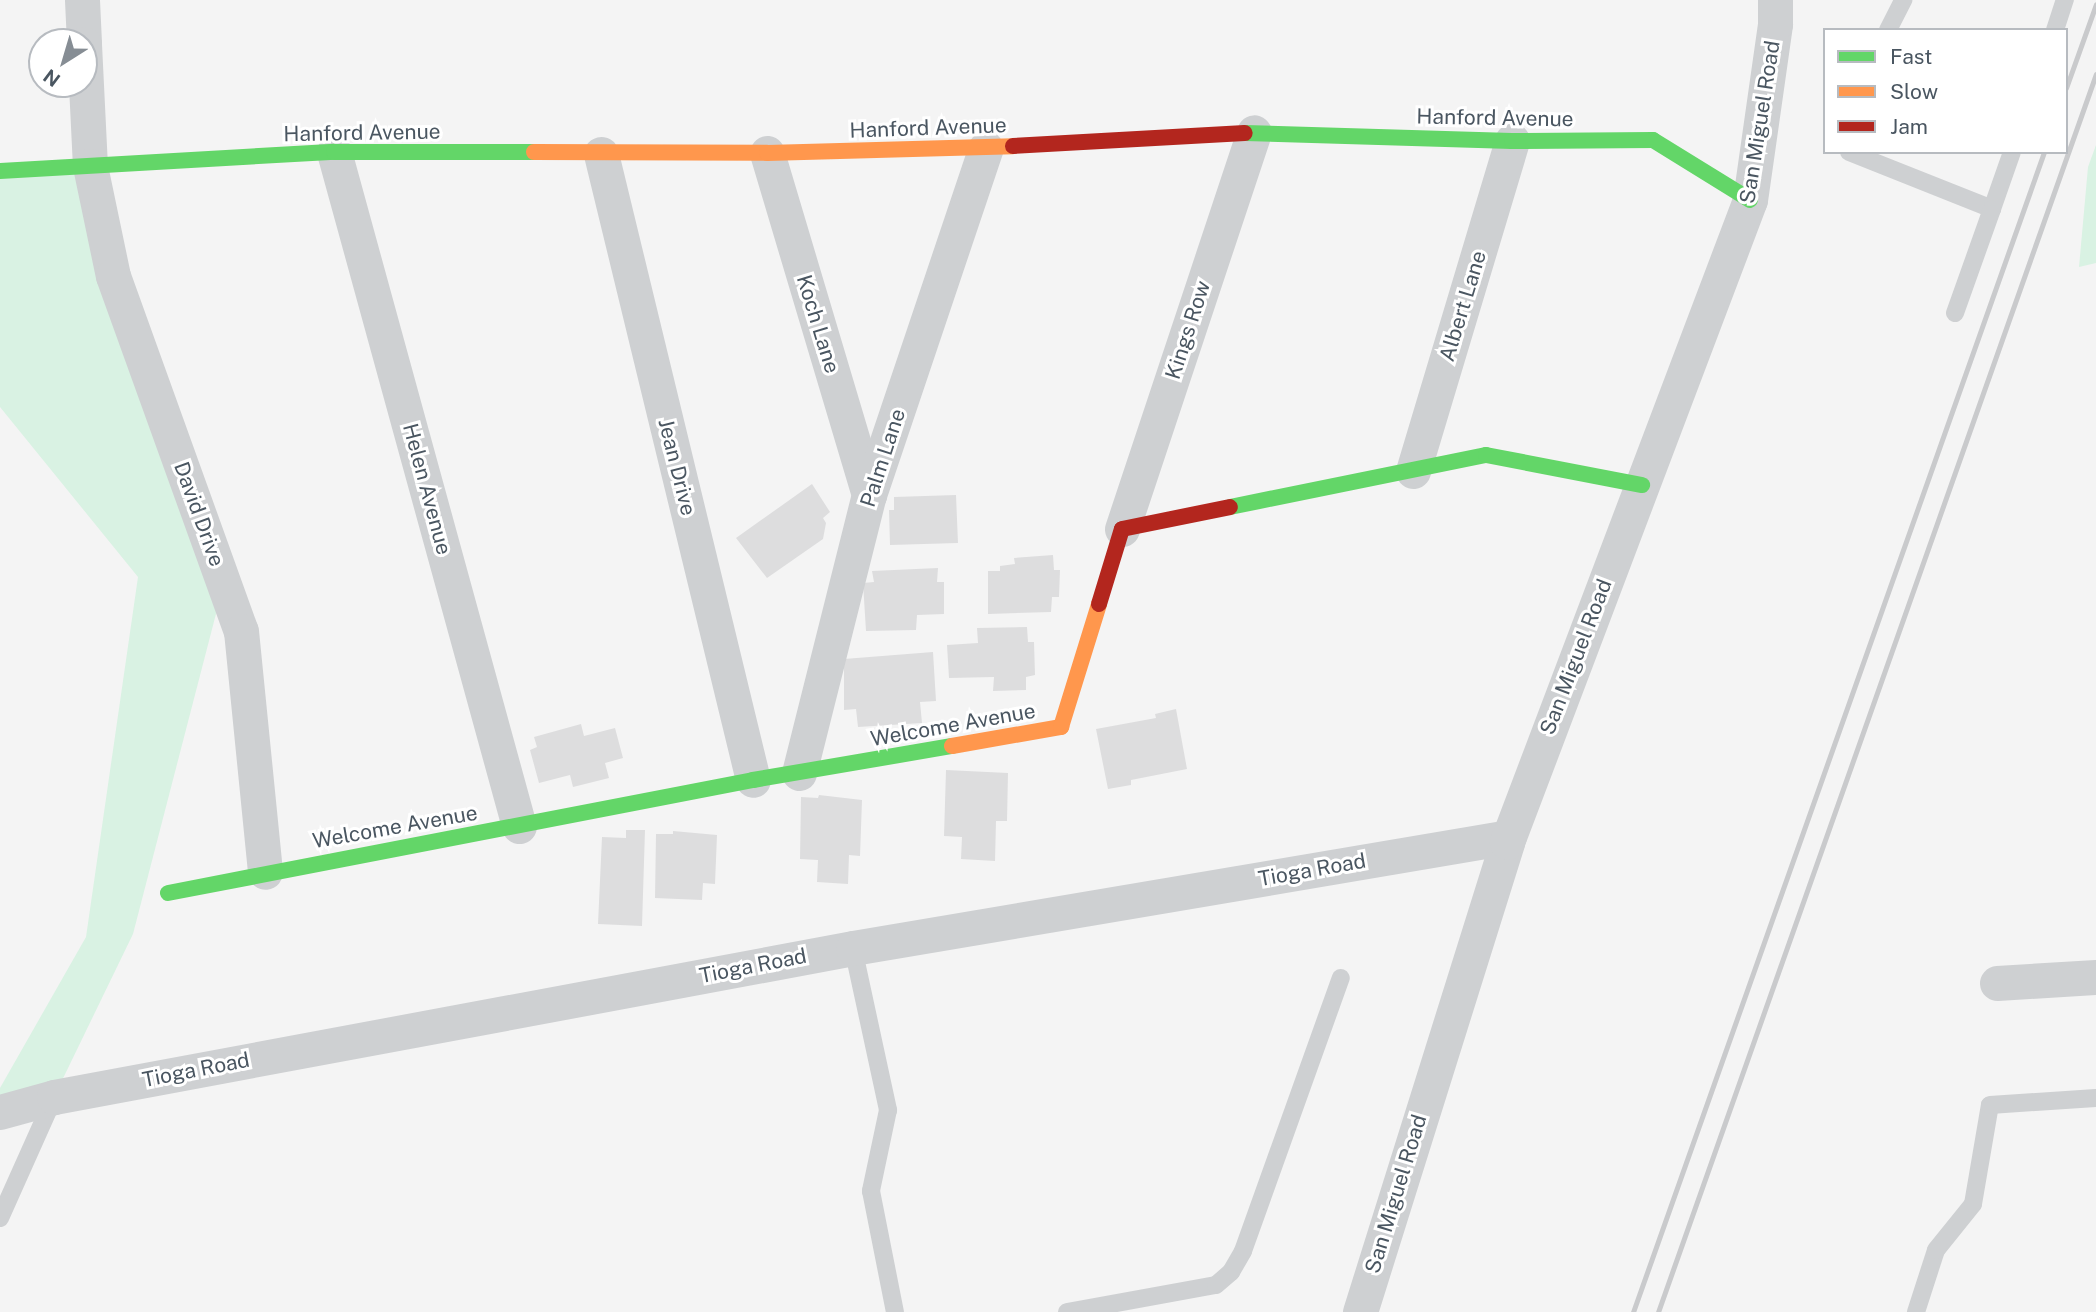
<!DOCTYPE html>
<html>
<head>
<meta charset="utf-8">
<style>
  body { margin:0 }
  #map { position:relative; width:2096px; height:1312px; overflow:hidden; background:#f4f4f4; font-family:"Public Sans",sans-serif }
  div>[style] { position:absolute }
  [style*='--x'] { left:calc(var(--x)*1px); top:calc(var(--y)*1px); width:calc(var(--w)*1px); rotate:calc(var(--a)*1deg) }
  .green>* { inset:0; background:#d9f2e3 }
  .building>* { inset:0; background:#ddddde }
  .lane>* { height:18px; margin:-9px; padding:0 9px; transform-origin:9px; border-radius:9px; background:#ced0d2 }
  .street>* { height:35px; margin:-17.5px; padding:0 17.5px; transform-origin:17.5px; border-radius:17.5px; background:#ced0d2 }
  .fast>* { height:16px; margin:-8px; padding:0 8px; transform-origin:8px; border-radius:8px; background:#63d668 }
  .slow>* { height:16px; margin:-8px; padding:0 8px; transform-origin:8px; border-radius:8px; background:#ff974d }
  .jam>* { height:16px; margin:-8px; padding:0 8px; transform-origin:8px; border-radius:8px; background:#b3261e }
  .rail>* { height:5px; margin:-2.5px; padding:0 2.5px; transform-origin:2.5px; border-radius:2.5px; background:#c9cacc }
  span { translate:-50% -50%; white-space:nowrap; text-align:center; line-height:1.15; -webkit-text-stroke:6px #fff; paint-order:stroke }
  .street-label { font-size:21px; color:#4a5661 }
  .legend { position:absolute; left:1823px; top:28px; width:245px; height:126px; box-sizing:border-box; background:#fff; border:2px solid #b7bbc0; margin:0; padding:9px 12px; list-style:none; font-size:21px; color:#4a5661 }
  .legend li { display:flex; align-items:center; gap:14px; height:35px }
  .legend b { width:35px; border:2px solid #b7bbc0 }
  .north { position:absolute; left:28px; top:28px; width:70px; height:70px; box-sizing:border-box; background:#fff; border:2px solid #b7bbc0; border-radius:50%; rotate:217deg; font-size:19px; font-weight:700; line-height:28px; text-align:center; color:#4a5661 }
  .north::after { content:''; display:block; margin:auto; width:24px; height:32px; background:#868d94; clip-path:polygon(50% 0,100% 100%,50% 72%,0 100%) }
</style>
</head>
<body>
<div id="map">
  <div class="green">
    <div style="clip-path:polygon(2096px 145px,2096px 263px,2079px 267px,2088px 167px)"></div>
    <div style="clip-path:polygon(90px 166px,224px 583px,133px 934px,54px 1097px,0 1112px,0 1088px,86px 937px,138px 577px,0 407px,0 171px)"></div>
  </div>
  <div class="building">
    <div style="clip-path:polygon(812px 484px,830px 512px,823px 518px,826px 523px,823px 539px,767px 578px,736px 538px)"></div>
    <div style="clip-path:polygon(956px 495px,958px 543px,890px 545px,889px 510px,894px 510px,894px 497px)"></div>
    <div style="clip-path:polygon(1053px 555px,1054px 570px,1060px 570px,1059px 597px,1052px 597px,1051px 612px,988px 614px,988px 571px,1000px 571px,1000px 566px,1015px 564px,1014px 558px)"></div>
    <div style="clip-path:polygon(938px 568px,937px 582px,944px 582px,944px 614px,917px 615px,916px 630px,866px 631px,863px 583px,874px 582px,872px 571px)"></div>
    <div style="clip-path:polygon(1027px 627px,1028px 642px,1034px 642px,1035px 675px,1026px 677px,1026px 690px,993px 691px,994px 677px,949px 678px,947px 645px,978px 643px,977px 628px)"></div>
    <div style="clip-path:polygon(933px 652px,936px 701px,920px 702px,922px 723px,858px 727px,856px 709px,844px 710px,844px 659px)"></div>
    <div style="clip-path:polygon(1176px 709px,1187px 769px,1131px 780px,1131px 785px,1108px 789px,1096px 729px,1156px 718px,1155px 714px)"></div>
    <div style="clip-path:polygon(581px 724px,584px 736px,615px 728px,623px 758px,605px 763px,609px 778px,573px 787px,570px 775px,539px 783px,530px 750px,537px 747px,534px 737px)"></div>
    <div style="clip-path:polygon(946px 770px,1008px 773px,1007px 821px,996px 821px,995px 861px,961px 859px,962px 837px,944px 836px)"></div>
    <div style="clip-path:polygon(819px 795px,862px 800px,860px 856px,849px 855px,848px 884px,817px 882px,818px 860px,800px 859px,801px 797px,818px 798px)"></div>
    <div style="clip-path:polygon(626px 830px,645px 830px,642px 926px,598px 924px,602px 837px,626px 838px)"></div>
    <div style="clip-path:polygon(673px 831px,717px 835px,715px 884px,703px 883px,702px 900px,655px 898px,656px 834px,673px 834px)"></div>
  </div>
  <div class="lane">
    <div style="--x:1888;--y:30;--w:34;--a:-63"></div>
    <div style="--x:2055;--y:30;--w:32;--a:-72"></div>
    <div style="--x:1849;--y:152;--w:154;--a:21.7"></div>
    <div style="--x:1992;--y:209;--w:60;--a:-70.7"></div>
    <div style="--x:1955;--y:313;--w:110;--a:-70.4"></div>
    <div style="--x:853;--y:948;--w:166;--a:77.8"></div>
    <div style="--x:888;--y:1110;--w:83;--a:101.9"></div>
    <div style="--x:871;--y:1191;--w:123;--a:78.8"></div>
    <div style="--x:0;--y:1218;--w:133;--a:-65.9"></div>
    <div style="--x:1067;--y:1312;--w:151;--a:-10.3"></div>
    <div style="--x:1216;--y:1285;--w:20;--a:-41"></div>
    <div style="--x:1231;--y:1272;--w:24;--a:-60"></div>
    <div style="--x:1243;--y:1251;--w:290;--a:-70.3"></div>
    <div style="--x:1916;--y:1312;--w:65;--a:-72.1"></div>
    <div style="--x:1936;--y:1250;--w:59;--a:-51.2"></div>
    <div style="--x:1973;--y:1204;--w:100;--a:-80.3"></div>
    <div style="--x:1990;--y:1105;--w:106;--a:-3.8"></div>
  </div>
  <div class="street">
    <div style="--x:82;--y:0;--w:42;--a:87.3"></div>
    <div style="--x:84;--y:44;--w:122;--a:87.2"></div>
    <div style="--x:90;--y:166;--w:112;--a:78.2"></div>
    <div style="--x:113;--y:276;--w:377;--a:70.2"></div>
    <div style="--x:241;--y:631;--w:242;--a:84.3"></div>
    <div style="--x:334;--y:152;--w:699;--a:74.65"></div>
    <div style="--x:767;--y:153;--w:357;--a:73.4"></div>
    <div style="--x:601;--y:154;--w:644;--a:76.35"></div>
    <div style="--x:1413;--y:471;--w:345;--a:-73.3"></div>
    <div style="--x:1122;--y:529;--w:418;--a:-71.6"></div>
    <div style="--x:799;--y:773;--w:287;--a:-75.9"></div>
    <div style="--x:869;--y:495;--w:366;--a:-71.4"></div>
    <div style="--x:1997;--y:983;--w:99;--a:-3.5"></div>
    <div style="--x:0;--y:1112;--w:56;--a:-15.5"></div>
    <div style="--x:54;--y:1097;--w:813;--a:-10.56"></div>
    <div style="--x:853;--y:948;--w:665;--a:-9.6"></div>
    <div style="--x:1360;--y:1312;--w:492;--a:-72.6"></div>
    <div style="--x:1507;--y:842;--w:686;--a:-69.27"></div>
    <div style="--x:1750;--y:200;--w:178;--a:-81.9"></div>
    <div style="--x:1775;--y:24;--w:24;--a:-90"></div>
  </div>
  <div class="fast">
    <div style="--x:1245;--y:133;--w:267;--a:1.7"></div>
    <div style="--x:1512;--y:141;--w:141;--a:-0.4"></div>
    <div style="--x:1653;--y:140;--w:114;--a:31.7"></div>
    <div style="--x:0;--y:171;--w:335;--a:-3.3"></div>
    <div style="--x:334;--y:152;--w:200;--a:0"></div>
    <div style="--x:1230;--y:507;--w:261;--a:-11.5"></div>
    <div style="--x:1486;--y:455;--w:159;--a:10.9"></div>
    <div style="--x:168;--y:893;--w:596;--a:-10.93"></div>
    <div style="--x:753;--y:780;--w:202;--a:-9.7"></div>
  </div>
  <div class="slow">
    <div style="--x:534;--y:152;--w:233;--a:0.2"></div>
    <div style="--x:767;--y:153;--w:246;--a:-1.6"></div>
    <div style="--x:952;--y:746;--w:111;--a:-9.9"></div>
    <div style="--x:1061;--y:727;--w:129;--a:-72.8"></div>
  </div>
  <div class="jam">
    <div style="--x:1013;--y:146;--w:232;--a:-3.2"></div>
    <div style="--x:1099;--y:604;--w:78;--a:-73"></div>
    <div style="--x:1122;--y:529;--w:110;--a:-11.5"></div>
  </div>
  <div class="rail">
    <div style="--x:2066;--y:88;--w:89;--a:-70.3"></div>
    <div style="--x:1633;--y:1312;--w:1231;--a:-70.49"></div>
    <div style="--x:1658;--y:1312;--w:1313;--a:-70.52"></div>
  </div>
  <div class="street-label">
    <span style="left:1495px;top:118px;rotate:1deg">Hanford Avenue</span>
    <span style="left:1760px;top:122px;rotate:-81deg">San Miguel Road</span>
    <span style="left:928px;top:128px;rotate:-2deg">Hanford Avenue</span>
    <span style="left:362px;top:133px;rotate:-1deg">Hanford Avenue</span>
    <span style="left:1463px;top:306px;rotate:-73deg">Albert Lane</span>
    <span style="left:818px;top:324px;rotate:73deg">Koch Lane</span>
    <span style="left:1188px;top:330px;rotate:-72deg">Kings Row</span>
    <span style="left:883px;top:458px;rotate:-72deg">Palm Lane</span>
    <span style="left:677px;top:467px;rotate:76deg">Jean Drive</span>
    <span style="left:427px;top:489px;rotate:75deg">Helen Avenue</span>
    <span style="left:199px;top:514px;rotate:70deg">David Drive</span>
    <span style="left:1576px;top:657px;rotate:-69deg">San Miguel Road</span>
    <span style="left:953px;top:725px;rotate:-10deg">Welcome Avenue</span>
    <span style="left:395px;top:827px;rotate:-10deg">Welcome Avenue</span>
    <span style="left:1312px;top:870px;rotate:-10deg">Tioga Road</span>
    <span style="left:753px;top:966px;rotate:-11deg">Tioga Road</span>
    <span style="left:196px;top:1070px;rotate:-11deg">Tioga Road</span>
    <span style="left:1396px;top:1194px;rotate:-73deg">San Miguel Road</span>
  </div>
  <ul class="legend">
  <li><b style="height:9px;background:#63d668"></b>Fast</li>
  <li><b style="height:9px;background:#ff974d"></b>Slow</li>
  <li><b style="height:9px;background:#b3261e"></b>Jam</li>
  </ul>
  <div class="north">N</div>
</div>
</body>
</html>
